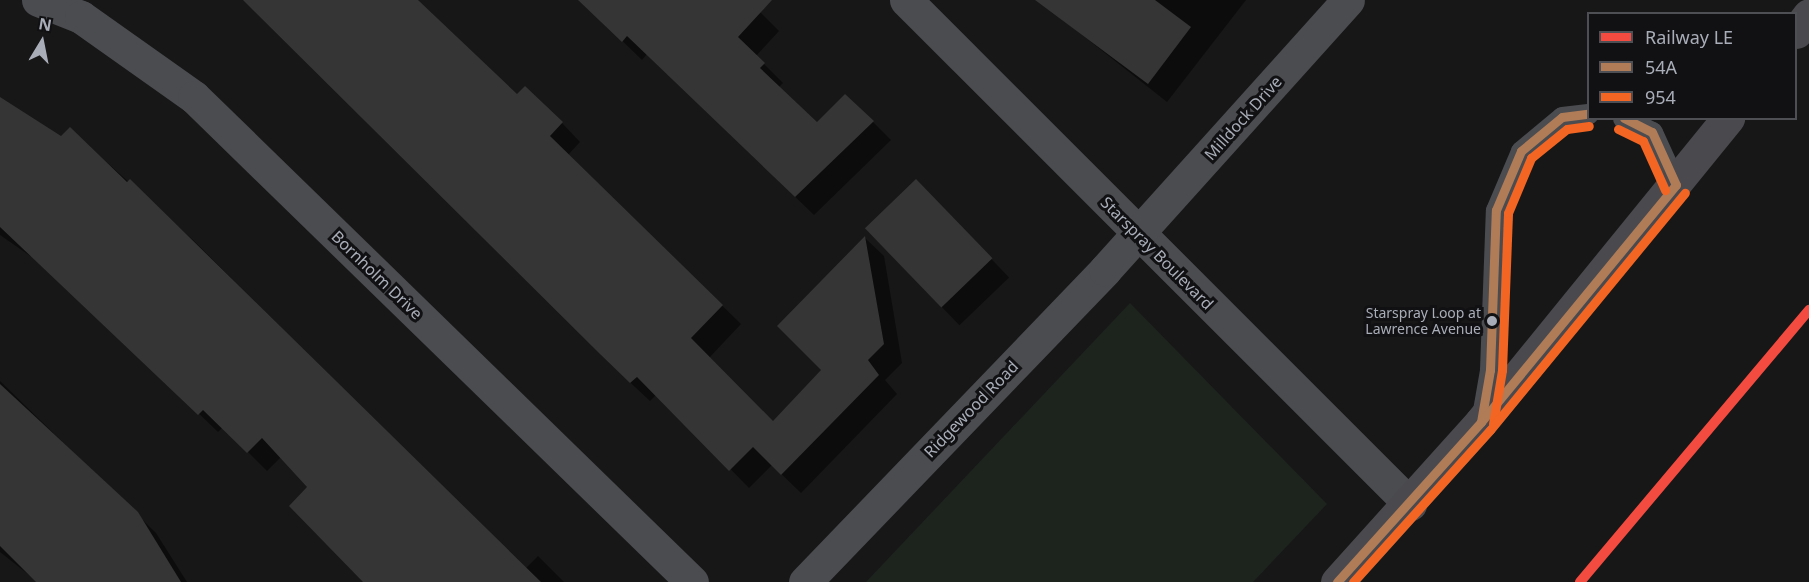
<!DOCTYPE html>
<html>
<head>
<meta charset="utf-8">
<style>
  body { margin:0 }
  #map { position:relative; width:1809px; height:582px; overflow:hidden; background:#171717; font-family:"Noto Sans",sans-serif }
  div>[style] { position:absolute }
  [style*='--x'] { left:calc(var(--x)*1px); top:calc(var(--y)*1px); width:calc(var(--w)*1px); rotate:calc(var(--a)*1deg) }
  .green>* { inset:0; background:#1d241e }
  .shadow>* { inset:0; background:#0007; transform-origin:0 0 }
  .building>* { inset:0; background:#353536; transform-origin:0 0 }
  .lane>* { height:21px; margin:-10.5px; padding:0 10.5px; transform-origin:10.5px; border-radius:10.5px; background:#4b4c50 }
  .street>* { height:33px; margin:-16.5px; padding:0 16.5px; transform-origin:16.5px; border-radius:16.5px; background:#4b4c50 }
  .secondary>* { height:33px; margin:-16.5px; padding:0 16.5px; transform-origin:16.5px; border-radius:16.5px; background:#4a4a4e }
  .bus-1>* { height:9px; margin:-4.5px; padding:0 4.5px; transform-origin:4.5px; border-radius:4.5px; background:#b07c57 }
  .bus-2>* { height:9px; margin:-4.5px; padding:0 4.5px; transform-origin:4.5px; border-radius:4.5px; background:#f26522 }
  .rail-1>* { height:10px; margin:-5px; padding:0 5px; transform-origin:5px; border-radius:5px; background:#f34b40 }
  .dots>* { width:16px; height:16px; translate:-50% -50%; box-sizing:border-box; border:3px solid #111113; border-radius:50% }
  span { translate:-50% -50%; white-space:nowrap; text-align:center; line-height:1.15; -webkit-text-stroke:6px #111113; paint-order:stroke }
  .bus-label { font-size:14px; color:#a8adb8 }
  .right { translate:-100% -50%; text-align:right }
  .street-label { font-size:16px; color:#a8adb8 }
  .legend { position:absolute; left:1587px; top:12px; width:210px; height:108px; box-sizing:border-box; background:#111113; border:2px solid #4d4f55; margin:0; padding:8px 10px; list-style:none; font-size:18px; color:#a8adb8 }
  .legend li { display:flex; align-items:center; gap:12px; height:30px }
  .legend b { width:30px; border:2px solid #4d4f55 }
  .north { position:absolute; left:12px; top:12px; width:60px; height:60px; -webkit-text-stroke:4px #111113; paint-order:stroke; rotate:10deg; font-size:16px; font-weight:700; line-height:24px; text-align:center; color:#a8adb8 }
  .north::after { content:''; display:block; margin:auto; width:21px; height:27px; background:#a8adb8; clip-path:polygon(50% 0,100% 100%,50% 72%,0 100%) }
</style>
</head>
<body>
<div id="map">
  <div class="green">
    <div style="clip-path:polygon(1130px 303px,1327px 504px,1253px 582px,866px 582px)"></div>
  </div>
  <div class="shadow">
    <div style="clip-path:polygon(245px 0,417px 0,517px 96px,562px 123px,580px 142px,568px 155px,741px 324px,709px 358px,773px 423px,823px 370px,865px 238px,884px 256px,902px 363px,885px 380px,897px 394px,801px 493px,772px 465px,749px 488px,657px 394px,650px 401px,620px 373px)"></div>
    <div style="clip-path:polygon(580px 0,748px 0,779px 31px,756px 56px,783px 83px,778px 88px,817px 125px,873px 122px,891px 140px,814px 215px,647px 54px,642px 60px)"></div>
    <div style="clip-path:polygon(1077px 0,1246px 0,1167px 102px,1062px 19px)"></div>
    <div style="clip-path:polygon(0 110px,61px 138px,70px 129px,193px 240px,525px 569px,538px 556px,564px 582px,368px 582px,310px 487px,281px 457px,267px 471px,223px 427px,218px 432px,49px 269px,0 235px)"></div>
    <div style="left:916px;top:181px;width:134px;height:69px;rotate:46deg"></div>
    <div style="clip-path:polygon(0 381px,156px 533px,187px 582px,38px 582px,0 552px)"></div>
  </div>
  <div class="building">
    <div style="clip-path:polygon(243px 0,418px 0,517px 94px,525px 86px,563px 122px,550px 136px,723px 305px,691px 338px,773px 421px,821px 370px,777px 326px,865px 236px,884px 344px,868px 360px,879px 375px,781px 475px,753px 447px,729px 471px,637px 377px,630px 383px,600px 354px)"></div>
    <div style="clip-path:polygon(578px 0,772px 0,738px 37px,765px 63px,760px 68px,817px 122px,845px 94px,874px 121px,795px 197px,627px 36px,622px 42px)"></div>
    <div style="clip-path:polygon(1035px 0,1155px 0,1191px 27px,1148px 84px)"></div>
    <div style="clip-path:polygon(0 97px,61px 136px,70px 127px,127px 182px,130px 179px,541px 582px,363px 582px,289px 506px,307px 487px,262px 438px,247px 453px,203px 410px,198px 415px,0 227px)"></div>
    <div style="left:916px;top:179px;width:110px;height:71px;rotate:46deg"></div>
    <div style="clip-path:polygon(0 384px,138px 512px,181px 582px,36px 582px,0 546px)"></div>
  </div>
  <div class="lane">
    <div style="--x:1623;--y:118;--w:32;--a:26"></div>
    <div style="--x:1652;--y:132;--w:58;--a:65.6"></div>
    <div style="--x:1482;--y:416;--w:47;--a:-80.1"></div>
    <div style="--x:1490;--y:370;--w:160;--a:-87.9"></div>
    <div style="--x:1496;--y:210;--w:64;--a:-67"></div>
    <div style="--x:1521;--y:151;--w:53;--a:-39.7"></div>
    <div style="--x:1562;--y:117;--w:26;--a:-7"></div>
  </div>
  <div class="street">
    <div style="--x:38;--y:0;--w:46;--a:21.6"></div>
    <div style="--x:81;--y:17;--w:138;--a:35.3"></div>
    <div style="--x:194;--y:97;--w:695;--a:44.24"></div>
    <div style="--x:906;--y:0;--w:713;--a:45"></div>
    <div style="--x:805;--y:582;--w:433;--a:-46.1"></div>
    <div style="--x:1105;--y:270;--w:363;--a:-48"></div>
  </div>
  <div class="secondary">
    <div style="--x:1796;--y:32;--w:21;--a:-53"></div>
    <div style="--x:1337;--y:582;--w:215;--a:-48"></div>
    <div style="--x:1481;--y:422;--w:392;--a:-50.9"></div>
  </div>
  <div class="bus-1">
    <div style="--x:1624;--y:118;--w:31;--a:27"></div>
    <div style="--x:1652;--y:132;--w:58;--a:65.6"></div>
    <div style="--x:1481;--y:422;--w:53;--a:-80.2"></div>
    <div style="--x:1490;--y:370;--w:160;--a:-87.9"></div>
    <div style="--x:1496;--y:210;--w:64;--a:-67"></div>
    <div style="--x:1521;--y:151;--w:53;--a:-39.7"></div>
    <div style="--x:1562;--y:117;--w:26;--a:-7"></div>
    <div style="--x:1337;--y:582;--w:215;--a:-48"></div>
    <div style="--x:1481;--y:422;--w:307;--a:-50.6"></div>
  </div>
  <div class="bus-2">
    <div style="--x:1618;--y:129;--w:28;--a:26"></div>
    <div style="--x:1643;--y:141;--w:54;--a:65.8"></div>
    <div style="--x:1493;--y:424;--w:55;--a:-80.5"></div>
    <div style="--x:1502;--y:370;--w:157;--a:-87.8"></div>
    <div style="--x:1508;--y:213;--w:60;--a:-67.3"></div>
    <div style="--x:1531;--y:158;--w:46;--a:-38.9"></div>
    <div style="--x:1567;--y:129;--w:22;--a:-8"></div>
    <div style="--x:1353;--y:582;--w:205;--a:-48"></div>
    <div style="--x:1490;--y:430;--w:307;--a:-50.6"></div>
  </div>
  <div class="rail-1">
    <div style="--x:1580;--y:582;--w:356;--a:-49.9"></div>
  </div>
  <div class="dots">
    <div style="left:1492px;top:321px;background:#a8adb8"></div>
  </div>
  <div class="bus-label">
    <span class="right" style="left:1481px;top:321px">Starspray Loop at<br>Lawrence Avenue</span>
  </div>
  <div class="street-label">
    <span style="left:1243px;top:118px;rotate:-48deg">Milldock Drive</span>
    <span style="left:1157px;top:253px;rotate:45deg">Starspray Boulevard</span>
    <span style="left:377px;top:275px;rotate:44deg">Bornholm Drive</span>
    <span style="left:971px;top:409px;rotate:-46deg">Ridgewood Road</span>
  </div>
  <ul class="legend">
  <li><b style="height:8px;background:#f34b40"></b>Railway LE</li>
  <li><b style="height:8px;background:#b07c57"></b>54A</li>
  <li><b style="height:8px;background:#f26522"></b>954</li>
  </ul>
  <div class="north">N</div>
</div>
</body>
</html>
